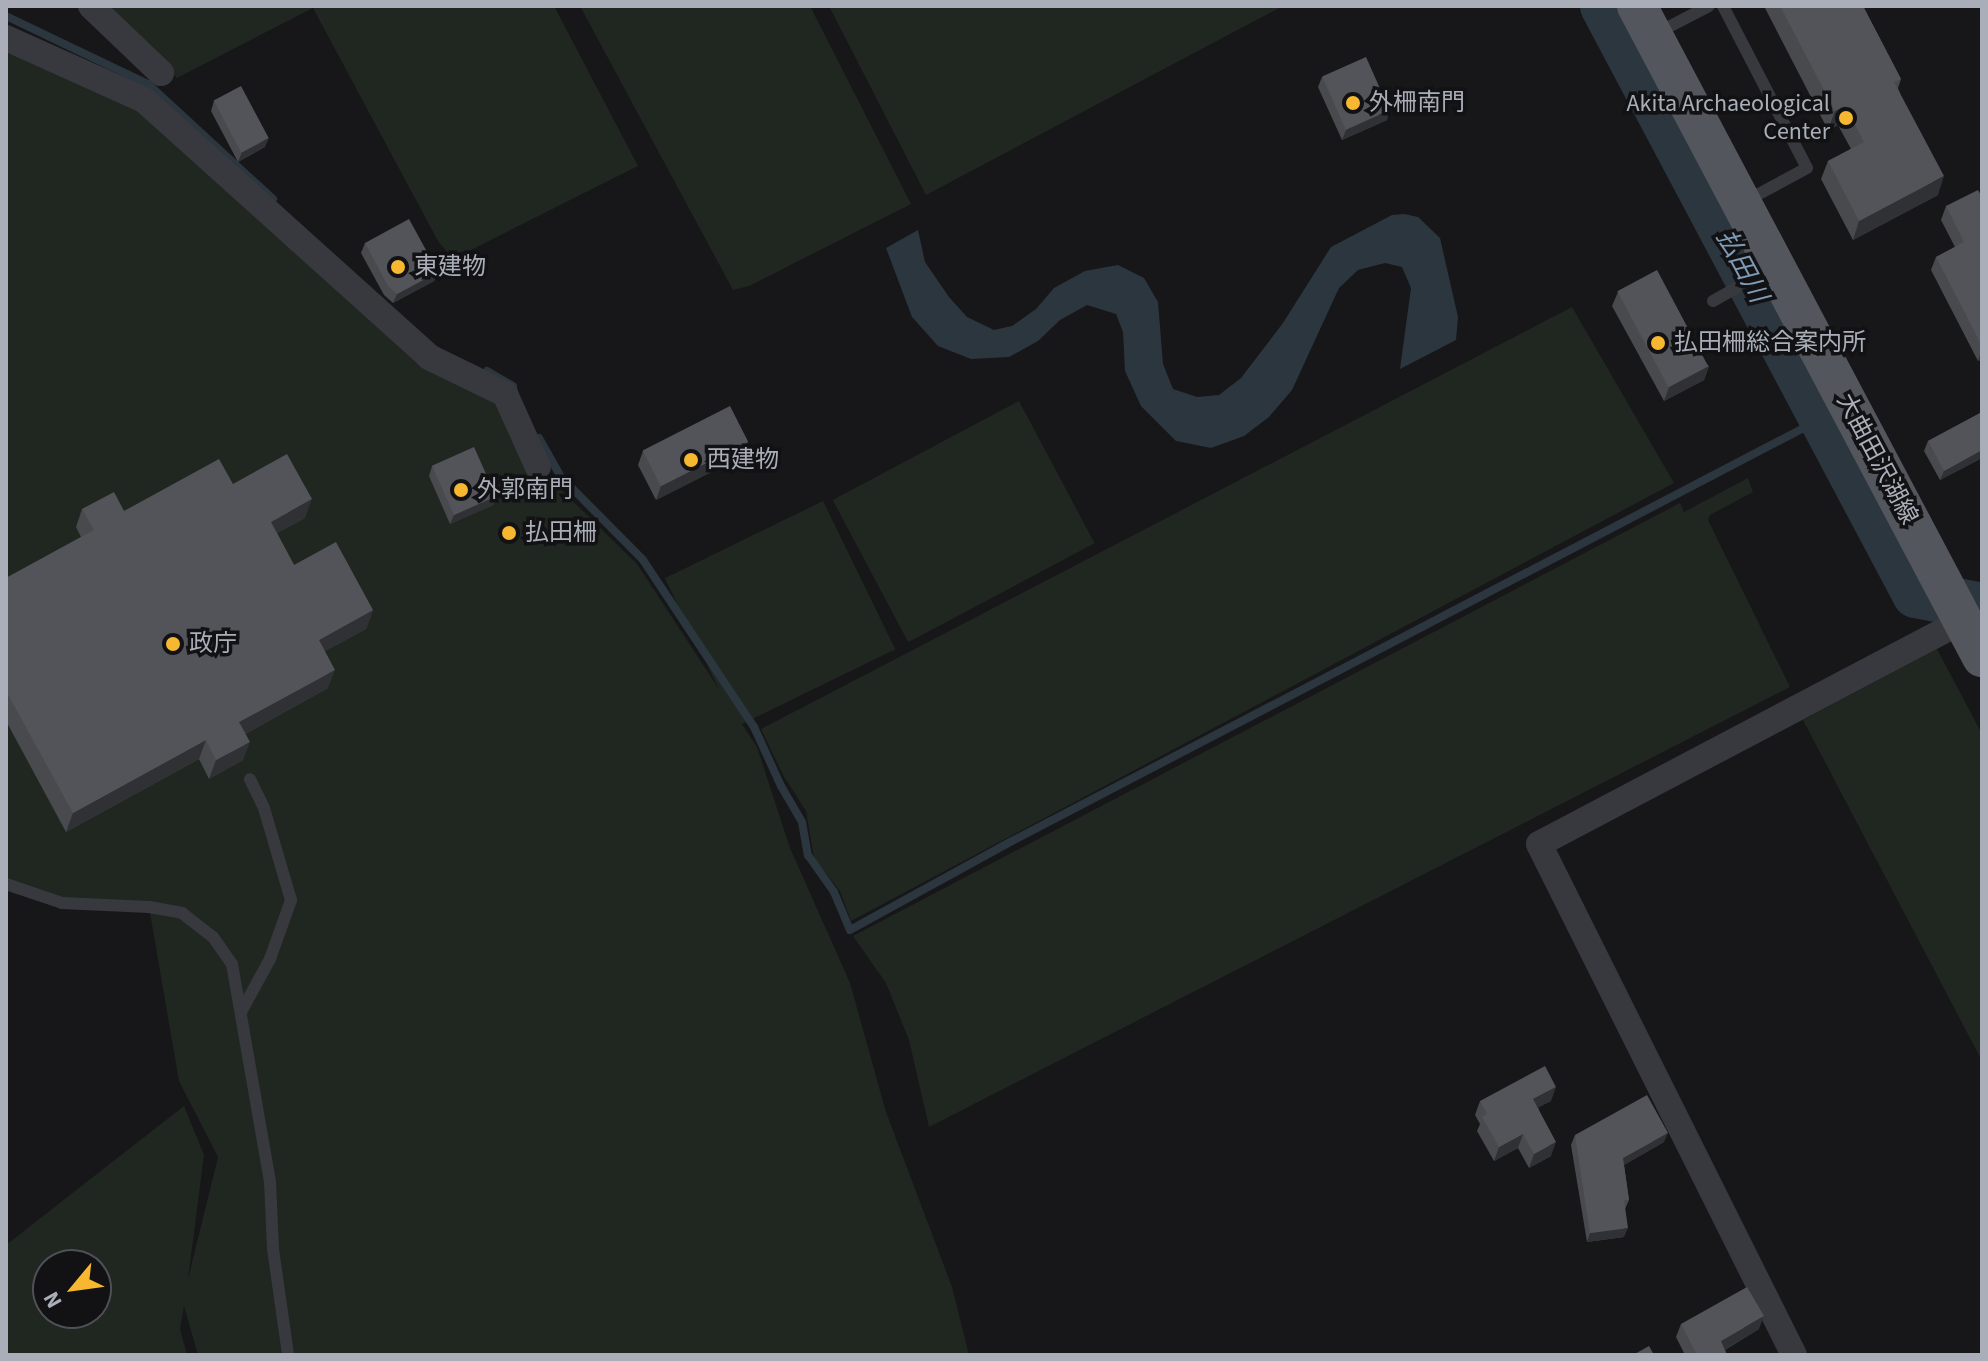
<!DOCTYPE html>
<html>
<head>
<meta charset="utf-8">
<style>
  body { margin:0 }
  #map { position:relative; width:1988px; height:1361px; overflow:hidden; background:#171719; font-family:"Source Sans 3","Noto Sans JP",sans-serif }
  div>[style] { position:absolute }
  [style*='--x'] { left:calc(var(--x)*1px); top:calc(var(--y)*1px); width:calc(var(--w)*1px); rotate:calc(var(--a)*1deg) }
  .green>* { inset:0; background:#1f2720; transform-origin:0 0 }
  .water>* { inset:0; background:#2c363e }
  .stream>* { height:8px; margin:-4px; padding:0 4px; transform-origin:4px; border-radius:4px; background:#2c363e }
  .river>* { height:48px; margin:-24px; padding:0 24px; transform-origin:24px; border-radius:24px; background:#2c363e }
  .service>* { height:12px; margin:-6px; padding:0 6px; transform-origin:6px; border-radius:6px; background:#38393e }
  .minor>* { height:26px; margin:-13px; padding:0 13px; transform-origin:13px; border-radius:13px; background:#38393e }
  .primary>* { height:40px; margin:-20px; padding:0 20px; transform-origin:20px; border-radius:20px; background:#54565d }
  .wall>* { inset:0; background:#484a4e }
  .shaded-wall>* { inset:0; background:#303134 }
  .building>* { inset:0; background:#53545a; transform-origin:0 0 }
  .dots>* { width:22px; height:22px; translate:-50% -50%; box-sizing:border-box; border:4px solid #121214; border-radius:50% }
  span { translate:-50% -50%; white-space:nowrap; text-align:center; line-height:1.15; -webkit-text-stroke:7px #121214; paint-order:stroke }
  .poi-label { font-size:24px; color:#a9aeb9 }
  .left { translate:0 -50%; text-align:left }
  .right { translate:-100% -50%; text-align:right }
  .street-label { font-size:24px; color:#a9aeb9 }
  .water-label { font-size:26px; color:#7f9bb5; font-style:italic }
  .frame { position:absolute; inset:0; border:8px solid #a9aeb9; pointer-events:none }
  .north { position:absolute; left:32px; top:1249px; width:80px; height:80px; box-sizing:border-box; background:#121214; border:2px solid #4e5056; border-radius:50%; rotate:241deg; font-size:22px; font-weight:700; line-height:32px; text-align:center; color:#a9aeb9 }
  .north::after { content:''; display:block; margin:auto; width:28px; height:36px; background:#f7b731; clip-path:polygon(50% 0,100% 100%,50% 72%,0 100%) }
</style>
</head>
<body>
<div id="map">
  <div class="green">
    <div style="clip-path:polygon(108px 6px,554px 6px,638px 166px,453px 259px,438px 241px,313px 8px,177px 78px)"></div>
    <div style="clip-path:polygon(580px 6px,810px 6px,911px 204px,749px 286px,733px 290px)"></div>
    <div style="clip-path:polygon(829px 6px,1283px 6px,926px 195px)"></div>
    <div style="clip-path:polygon(evenodd,6px 38px,144px 100px,429px 357px,505px 394px,538px 467px,637px 564px,757px 747px,790px 848px,850px 983px,886px 1112px,952px 1287px,969px 1355px,198px 1355px,184px 1306px,180px 1329px,187px 1355px,6px 1355px,6px 1245px,184px 1106px,204px 1155px,188px 1279px,218px 1157px,179px 1081px,149px 907px,62px 903px,6px 884px,6px 38px,48px 1265px,96px 1265px,96px 1313px,48px 1313px,48px 1265px)"></div>
    <div style="clip-path:polygon(1572px 307px,1674px 483px,851px 921px,840px 891px,814px 858px,806px 811px,783px 775px,761px 729px)"></div>
    <div style="left:1019px;top:401px;width:161px;height:211px;rotate:62deg"></div>
    <div style="clip-path:polygon(1748px 478px,1753px 492px,1710px 515px,1708px 520px,1790px 687px,929px 1127px,909px 1040px,886px 983px,853px 936px,1680px 503px,1684px 512px)"></div>
    <div style="left:823px;top:501px;width:165px;height:176px;rotate:64deg"></div>
    <div style="clip-path:polygon(1937px 649px,1982px 734px,1982px 1061px,1803px 720px)"></div>
  </div>
  <div class="water">
    <div style="clip-path:polygon(1404px 214px,1418px 217px,1440px 238px,1458px 317px,1456px 340px,1400px 369px,1411px 288px,1402px 267px,1385px 263px,1358px 270px,1339px 288px,1292px 390px,1269px 417px,1244px 436px,1211px 448px,1176px 441px,1141px 406px,1125px 371px,1123px 332px,1116px 314px,1087px 305px,1060px 320px,1038px 341px,1009px 357px,971px 359px,938px 346px,912px 317px,886px 248px,918px 230px,925px 262px,949px 297px,967px 317px,994px 330px,1012px 326px,1036px 309px,1054px 288px,1085px 271px,1118px 265px,1144px 278px,1158px 302px,1163px 364px,1173px 389px,1197px 397px,1219px 395px,1241px 378px,1283px 323px,1331px 247px,1392px 215px)"></div>
  </div>
  <div class="stream">
    <div style="--x:6;--y:16;--w:157;--a:25.6"></div>
    <div style="--x:148;--y:84;--w:170;--a:42.6"></div>
    <div style="--x:487;--y:371;--w:30;--a:30"></div>
    <div style="--x:539;--y:438;--w:45;--a:60.6"></div>
    <div style="--x:561;--y:477;--w:117;--a:45.3"></div>
    <div style="--x:643;--y:560;--w:201;--a:56.4"></div>
    <div style="--x:754;--y:727;--w:65;--a:65.4"></div>
    <div style="--x:781;--y:786;--w:42;--a:59.7"></div>
    <div style="--x:802;--y:822;--w:34;--a:80"></div>
    <div style="--x:808;--y:855;--w:45;--a:54.9"></div>
    <div style="--x:834;--y:892;--w:41;--a:67.2"></div>
    <div style="--x:850;--y:930;--w:185;--a:-28.8"></div>
    <div style="--x:1012;--y:841;--w:915;--a:-27.55"></div>
  </div>
  <div class="river">
    <div style="--x:1604;--y:6;--w:666;--a:62.05"></div>
    <div style="--x:1916;--y:594;--w:67;--a:11.1"></div>
  </div>
  <div class="service">
    <div style="--x:1723;--y:6;--w:182;--a:62.6"></div>
    <div style="--x:1807;--y:168;--w:69;--a:151.6"></div>
    <div style="--x:1659;--y:32;--w:56;--a:-27.5"></div>
    <div style="--x:1713;--y:301;--w:68;--a:-29.2"></div>
    <div style="--x:6;--y:884;--w:59;--a:18.7"></div>
    <div style="--x:62;--y:903;--w:87;--a:2.6"></div>
    <div style="--x:149;--y:907;--w:34;--a:10"></div>
    <div style="--x:182;--y:913;--w:39;--a:38"></div>
    <div style="--x:213;--y:937;--w:33;--a:55"></div>
    <div style="--x:232;--y:964;--w:221;--a:80.1"></div>
    <div style="--x:270;--y:1182;--w:67;--a:87.4"></div>
    <div style="--x:273;--y:1249;--w:107;--a:81.9"></div>
    <div style="--x:241;--y:1012;--w:60;--a:-61.3"></div>
    <div style="--x:270;--y:959;--w:63;--a:-70.4"></div>
    <div style="--x:291;--y:900;--w:96;--a:-106.4"></div>
    <div style="--x:264;--y:808;--w:32;--a:-116"></div>
  </div>
  <div class="minor">
    <div style="--x:91;--y:6;--w:97;--a:43.7"></div>
    <div style="--x:6;--y:38;--w:151;--a:24.2"></div>
    <div style="--x:144;--y:100;--w:384;--a:42"></div>
    <div style="--x:429;--y:357;--w:85;--a:26"></div>
    <div style="--x:505;--y:394;--w:80;--a:65.7"></div>
    <div style="--x:1794;--y:1355;--w:571;--a:-116.52"></div>
    <div style="--x:1539;--y:844;--w:480;--a:-27.8"></div>
  </div>
  <div class="primary">
    <div style="--x:1637;--y:6;--w:737;--a:62.08"></div>
  </div>
  <div class="wall">
    <div style="clip-path:polygon(1764px 6px,1863px 6px,1901px 79px,1898px 88px,1938px 195px,1853px 240px,1821px 179px,1828px 161px,1851px 149px,1838px 125px,1828px 130px)"></div>
    <div style="clip-path:polygon(1322px 77px,1387px 120px,1342px 140px,1318px 87px)"></div>
    <div style="clip-path:polygon(214px 101px,265px 147px,238px 162px,211px 111px)"></div>
    <div style="clip-path:polygon(1982px 197px,1982px 359px,1978px 361px,1931px 270px,1936px 257px,1955px 247px,1941px 220px,1946px 206px)"></div>
    <div style="clip-path:polygon(365px 243px,438px 272px,434px 281px,393px 303px,384px 295px,361px 253px)"></div>
    <div style="clip-path:polygon(1618px 292px,1709px 366px,1704px 380px,1664px 401px,1612px 306px)"></div>
    <div style="clip-path:polygon(1982px 412px,1982px 458px,1940px 480px,1924px 451px,1928px 441px)"></div>
    <div style="clip-path:polygon(748px 442px,743px 456px,656px 500px,638px 465px,643px 451px)"></div>
    <div style="clip-path:polygon(432px 466px,496px 496px,493px 505px,450px 524px,429px 476px)"></div>
    <div style="clip-path:polygon(233px 484px,305px 518px,277px 533px,294px 565px,373px 610px,366px 629px,325px 651px,328px 688px,245px 734px,243px 760px,209px 779px,199px 759px,66px 832px,6px 721px,6px 578px,81px 537px,76px 527px,82px 509px,124px 511px)"></div>
    <div style="clip-path:polygon(1480px 1101px,1551px 1101px,1538px 1107px,1551px 1156px,1529px 1168px,1518px 1148px,1494px 1161px,1477px 1131px,1480px 1124px,1475px 1115px)"></div>
    <div style="clip-path:polygon(1575px 1135px,1664px 1142px,1624px 1165px,1629px 1200px,1625px 1209px,1624px 1237px,1587px 1242px,1571px 1145px)"></div>
    <div style="clip-path:polygon(1681px 1324px,1759px 1329px,1725px 1350px,1727px 1355px,1685px 1355px,1676px 1337px)"></div>
  </div>
  <div class="shaded-wall">
    <div style="clip-path:polygon(1845px 106px,1838px 125px,1828px 130px,1835px 111px)"></div>
    <div style="clip-path:polygon(1390px 110px,1387px 120px,1342px 140px,1346px 130px)"></div>
    <div style="clip-path:polygon(269px 138px,265px 147px,238px 162px,242px 152px)"></div>
    <div style="clip-path:polygon(1944px 176px,1938px 195px,1853px 240px,1859px 221px)"></div>
    <div style="clip-path:polygon(438px 272px,434px 281px,393px 303px,397px 294px)"></div>
    <div style="clip-path:polygon(1982px 349px,1982px 359px,1978px 361px)"></div>
    <div style="clip-path:polygon(1709px 366px,1704px 380px,1664px 401px,1669px 387px)"></div>
    <div style="clip-path:polygon(748px 442px,743px 456px,656px 500px,661px 486px)"></div>
    <div style="clip-path:polygon(1982px 450px,1982px 458px,1940px 480px,1944px 471px)"></div>
    <div style="clip-path:polygon(496px 496px,493px 505px,450px 524px,454px 515px)"></div>
    <div style="clip-path:polygon(312px 499px,305px 518px,264px 540px,271px 522px)"></div>
    <div style="clip-path:polygon(373px 610px,366px 629px,312px 658px,319px 640px)"></div>
    <div style="clip-path:polygon(335px 670px,328px 688px,232px 741px,239px 722px)"></div>
    <div style="clip-path:polygon(206px 740px,199px 759px,66px 832px,73px 813px)"></div>
    <div style="clip-path:polygon(250px 742px,243px 760px,209px 779px,216px 760px)"></div>
    <div style="clip-path:polygon(1556px 1087px,1551px 1101px,1528px 1113px,1533px 1099px)"></div>
    <div style="clip-path:polygon(1668px 1133px,1664px 1142px,1619px 1168px,1623px 1158px)"></div>
    <div style="clip-path:polygon(1523px 1134px,1518px 1148px,1494px 1161px,1499px 1147px)"></div>
    <div style="clip-path:polygon(1556px 1142px,1551px 1156px,1529px 1168px,1534px 1154px)"></div>
    <div style="clip-path:polygon(1628px 1228px,1624px 1237px,1587px 1242px,1590px 1233px)"></div>
    <div style="clip-path:polygon(1764px 1316px,1759px 1329px,1716px 1355px,1721px 1341px)"></div>
  </div>
  <div class="building">
    <div style="clip-path:polygon(1780px 6px,1863px 6px,1901px 79px,1894px 82px,1944px 176px,1859px 221px,1828px 161px,1864px 142px,1845px 106px,1835px 111px)"></div>
    <div style="left:1366px;top:57px;width:58px;height:48px;rotate:66deg"></div>
    <div style="left:241px;top:86px;width:59px;height:31px;rotate:62deg"></div>
    <div style="clip-path:polygon(1978px 190px,1982px 197px,1982px 346px,1936px 257px,1964px 242px,1946px 206px)"></div>
    <div style="clip-path:polygon(409px 219px,438px 272px,397px 294px,388px 286px,365px 243px)"></div>
    <div style="left:1657px;top:270px;width:109px;height:45px;rotate:62deg"></div>
    <div style="left:730px;top:406px;width:40px;height:98px;rotate:63deg"></div>
    <div style="clip-path:polygon(1982px 412px,1982px 450px,1944px 471px,1928px 441px)"></div>
    <div style="left:474px;top:447px;width:54px;height:46px;rotate:66deg"></div>
    <div style="clip-path:polygon(287px 454px,312px 499px,271px 522px,294px 565px,336px 542px,373px 610px,319px 640px,335px 670px,239px 722px,250px 742px,216px 760px,206px 740px,73px 813px,6px 691px,6px 578px,94px 530px,82px 509px,114px 492px,124px 511px,219px 459px,233px 484px)"></div>
    <div style="clip-path:polygon(1545px 1066px,1556px 1087px,1533px 1099px,1556px 1142px,1534px 1154px,1523px 1134px,1499px 1147px,1482px 1117px,1487px 1114px,1480px 1101px)"></div>
    <div style="clip-path:polygon(1647px 1095px,1668px 1133px,1623px 1158px,1629px 1200px,1624px 1200px,1628px 1228px,1590px 1233px,1575px 1135px)"></div>
    <div style="clip-path:polygon(1747px 1287px,1764px 1316px,1721px 1341px,1727px 1355px,1697px 1355px,1681px 1324px)"></div>
    <div style="clip-path:polygon(1649px 1346px,1654px 1355px,1633px 1355px)"></div>
  </div>
  <div class="dots">
    <div style="left:1353px;top:103px;background:#f7b731"></div>
    <div style="left:1846px;top:118px;background:#f7b731"></div>
    <div style="left:398px;top:267px;background:#f7b731"></div>
    <div style="left:1658px;top:343px;background:#f7b731"></div>
    <div style="left:691px;top:460px;background:#f7b731"></div>
    <div style="left:461px;top:490px;background:#f7b731"></div>
    <div style="left:509px;top:533px;background:#f7b731"></div>
    <div style="left:173px;top:644px;background:#f7b731"></div>
  </div>
  <div class="poi-label">
    <span class="left" style="left:1369px;top:103px">外柵南門</span>
    <span class="right" style="left:1830px;top:118px">Akita Archaeological<br>Center</span>
    <span class="left" style="left:414px;top:267px">東建物</span>
    <span class="left" style="left:1674px;top:343px">払田柵総合案内所</span>
    <span class="left" style="left:707px;top:460px">西建物</span>
    <span class="left" style="left:477px;top:490px">外郭南門</span>
    <span class="left" style="left:525px;top:533px">払田柵</span>
    <span class="left" style="left:189px;top:644px">政庁</span>
  </div>
  <div class="street-label">
    <span style="left:1877px;top:459px;rotate:62deg">大曲田沢湖線</span>
  </div>
  <div class="water-label">
    <span style="left:1742px;top:266px;rotate:62deg">払田川</span>
  </div>
  <div class="frame"></div>
  <div class="north">N</div>
</div>
</body>
</html>
